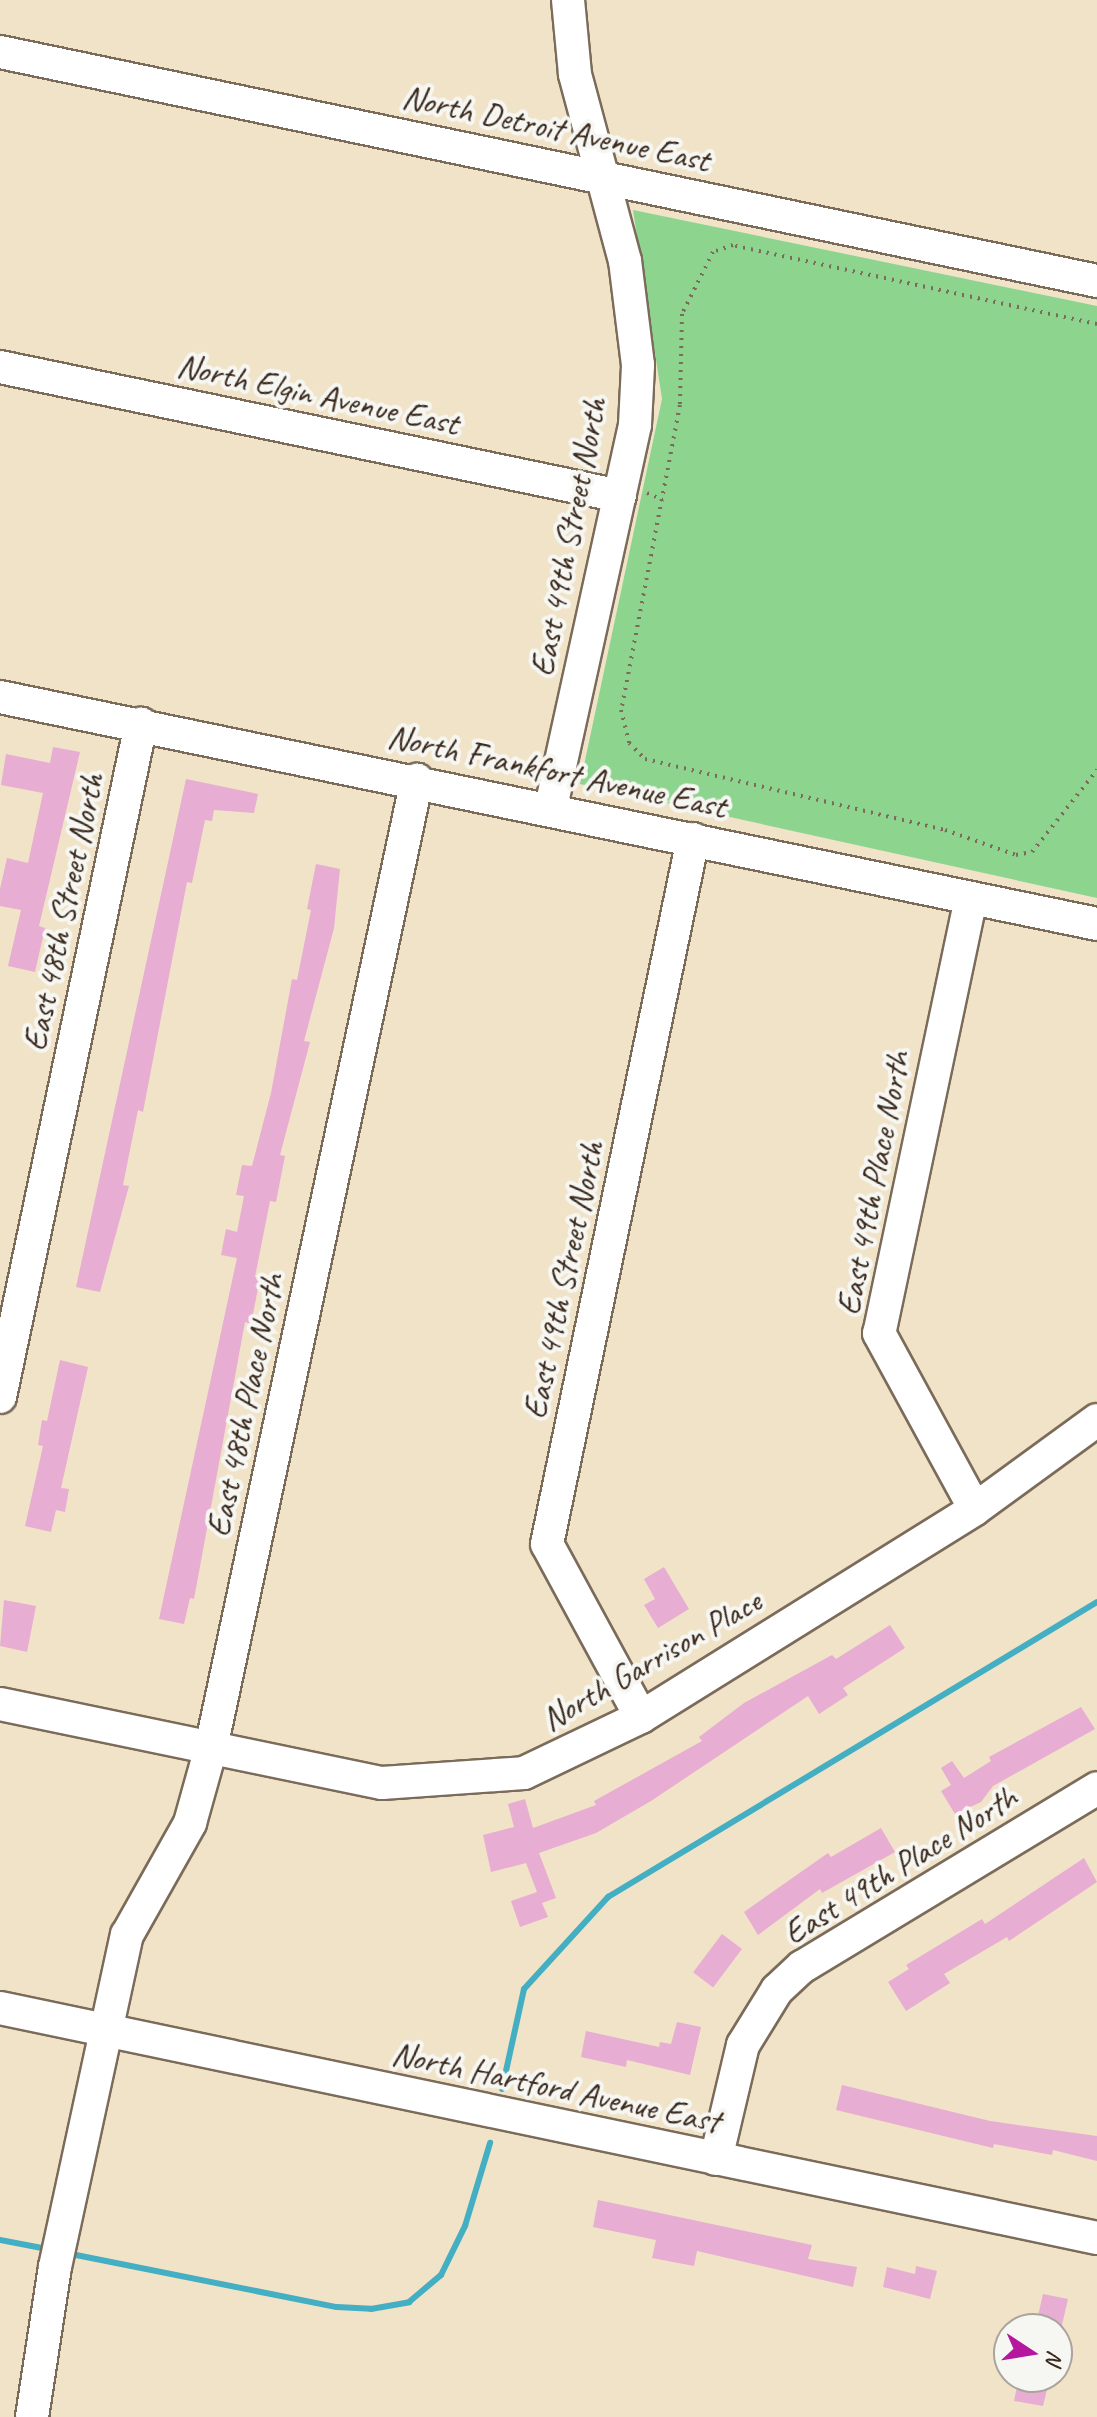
<!DOCTYPE html>
<html>
<head>
<meta charset="utf-8">
<style>
  body { margin:0 }
  #map { position:relative; width:1097px; height:2417px; overflow:hidden; background:#f1e3c8; font-family:Caveat,sans-serif }
  div>[style] { position:absolute }
  [style*='--x'] { left:calc(var(--x)*1px); top:calc(var(--y)*1px); width:calc(var(--w)*1px); rotate:calc(var(--a)*1deg) }
  .green>* { inset:0; background:#8dd48f }
  .stream>* { height:6px; margin:-3px; padding:0 3px; transform-origin:3px; border-radius:3px; background:#44aec3 }
  .building>* { inset:0; background:#e7add2; transform-origin:0 0 }
  .path>* { height:4px; margin-top:-2px; transform-origin:0; background:repeating-linear-gradient(90deg,#7b6b5a 0 2px,transparent 0 8px) }
  .roads { filter:drop-shadow(2px 0 #7b6b5a) drop-shadow(-2px 0 #7b6b5a) drop-shadow(0 2px #7b6b5a) drop-shadow(0 -2px #7b6b5a) }
  .minor>* { height:32px; margin:-16px; padding:0 16px; transform-origin:16px; border-radius:16px; background:#fff }
  span { translate:-50% -50%; white-space:nowrap; text-align:center; line-height:1.15; -webkit-text-stroke:8px #f6f6f2; paint-order:stroke }
  .street-label { font-size:34px; color:#3b2a1e }
  .north { position:absolute; left:993px; top:2313px; width:80px; height:80px; box-sizing:border-box; background:#f6f6f2; border:2px solid #aba49d; border-radius:50%; rotate:102deg; font-size:22px; font-weight:700; line-height:32px; text-align:center; color:#3b2a1e }
  .north::after { content:''; display:block; margin:auto; width:28px; height:36px; background:#b5179e; clip-path:polygon(50% 0,100% 100%,50% 72%,0 100%) }
</style>
</head>
<body>
<div id="map">
  <div class="green">
    <div style="clip-path:polygon(633px 210px,1097px 306px,1097px 898px,580px 784px,662px 399px)"></div>
  </div>
  <div class="stream">
    <div style="--x:502;--y:2089;--w:102;--a:-77.6"></div>
    <div style="--x:524;--y:1989;--w:125;--a:-47.6"></div>
    <div style="--x:608;--y:1897;--w:571;--a:-31.1"></div>
    <div style="--x:0;--y:2240;--w:48;--a:10.8"></div>
    <div style="--x:66;--y:2253;--w:276;--a:11.3"></div>
    <div style="--x:337;--y:2307;--w:34;--a:3"></div>
    <div style="--x:371;--y:2309;--w:39;--a:-10"></div>
    <div style="--x:409;--y:2302;--w:42;--a:-40.2"></div>
    <div style="--x:441;--y:2275;--w:55;--a:-63.9"></div>
    <div style="--x:465;--y:2226;--w:87;--a:-73.2"></div>
  </div>
  <div class="building">
    <div style="clip-path:polygon(53px 747px,80px 752px,39px 926px,45px 928px,35px 972px,8px 966px,21px 910px,0 906px,0 889px,7px 858px,28px 863px,43px 793px,1px 785px,6px 754px,50px 763px)"></div>
    <div style="clip-path:polygon(186px 779px,258px 794px,254px 813px,214px 810px,212px 821px,205px 820px,192px 883px,187px 882px,143px 1112px,138px 1110px,123px 1185px,129px 1186px,100px 1292px,76px 1287px)"></div>
    <div style="clip-path:polygon(316px 864px,340px 869px,334px 928px,304px 1041px,310px 1042px,280px 1155px,285px 1156px,276px 1202px,270px 1201px,255px 1277px,260px 1278px,251px 1324px,245px 1322px,194px 1599px,190px 1598px,184px 1624px,159px 1619px,237px 1258px,221px 1255px,226px 1229px,237px 1232px,244px 1196px,236px 1195px,242px 1165px,252px 1166px,271px 1093px,292px 979px,297px 980px,311px 910px,307px 909px)"></div>
    <div style="clip-path:polygon(60px 1360px,88px 1367px,61px 1488px,69px 1489px,65px 1512px,56px 1510px,51px 1532px,25px 1526px,43px 1446px,38px 1445px,42px 1420px,47px 1421px)"></div>
    <div style="clip-path:polygon(664px 1567px,689px 1609px,658px 1628px,644px 1605px,655px 1599px,644px 1579px)"></div>
    <div style="clip-path:polygon(4px 1600px,36px 1606px,27px 1652px,0 1646px)"></div>
    <div style="clip-path:polygon(890px 1625px,905px 1648px,843px 1688px,848px 1695px,819px 1714px,808px 1696px,651px 1801px,596px 1833px,539px 1853px,556px 1898px,542px 1903px,548px 1917px,520px 1927px,511px 1901px,537px 1892px,526px 1863px,491px 1872px,483px 1835px,514px 1827px,508px 1804px,525px 1799px,533px 1828px,596px 1805px,594px 1801px,702px 1741px,699px 1737px,744px 1703px,832px 1655px,836px 1659px)"></div>
    <div style="clip-path:polygon(1081px 1707px,1095px 1729px,993px 1786px,981px 1802px,955px 1814px,941px 1791px,951px 1785px,941px 1768px,952px 1761px,964px 1778px,991px 1761px,989px 1757px)"></div>
    <div style="clip-path:polygon(881px 1828px,895px 1852px,822px 1893px,820px 1889px,758px 1935px,744px 1912px,828px 1853px,831px 1857px)"></div>
    <div style="clip-path:polygon(1084px 1858px,1097px 1882px,1009px 1941px,1007px 1937px,944px 1974px,950px 1983px,906px 2011px,888px 1982px,909px 1969px,906px 1965px,982px 1919px,985px 1924px)"></div>
    <div style="left:722px;top:1934px;width:25px;height:48px;rotate:37deg"></div>
    <div style="clip-path:polygon(677px 2022px,701px 2027px,690px 2075px,627px 2060px,626px 2067px,581px 2057px,586px 2031px,659px 2047px,660px 2042px,671px 2044px)"></div>
    <div style="clip-path:polygon(842px 2085px,990px 2121px,1097px 2136px,1097px 2161px,1053px 2150px,1052px 2155px,994px 2144px,993px 2148px,836px 2110px)"></div>
    <div style="clip-path:polygon(598px 2200px,812px 2245px,808px 2259px,857px 2267px,853px 2287px,697px 2251px,694px 2266px,652px 2258px,656px 2240px,593px 2227px)"></div>
    <div style="clip-path:polygon(916px 2266px,937px 2271px,930px 2299px,883px 2287px,887px 2267px,915px 2274px)"></div>
    <div style="clip-path:polygon(1043px 2294px,1068px 2299px,1061px 2329px,1035px 2329px)"></div>
    <div style="clip-path:polygon(1019px 2377px,1050px 2377px,1043px 2406px,1014px 2401px)"></div>
  </div>
  <div class="path">
    <div style="--x:1097;--y:324;--w:372;--a:-167.8"></div>
    <div style="--x:733;--y:245;--w:21;--a:161"></div>
    <div style="--x:713;--y:252;--w:69;--a:116.6"></div>
    <div style="--x:682;--y:314;--w:91;--a:91.3"></div>
    <div style="--x:680;--y:405;--w:311;--a:100.9"></div>
    <div style="--x:621;--y:710;--w:34;--a:76"></div>
    <div style="--x:629;--y:743;--w:23;--a:45"></div>
    <div style="--x:645;--y:759;--w:308;--a:13.3"></div>
    <div style="--x:945;--y:830;--w:75;--a:19.4"></div>
    <div style="--x:1016;--y:855;--w:16;--a:-11"></div>
    <div style="--x:1032;--y:852;--w:105;--a:-51.6"></div>
    <div style="--x:647;--y:493;--w:17;--a:24"></div>
  </div>
  <div class="roads">
    <div class="minor">
      <div style="--x:0;--y:52;--w:1121;--a:11.79"></div>
      <div style="--x:0;--y:367;--w:633;--a:11.75"></div>
      <div style="--x:0;--y:697;--w:1120;--a:11.69"></div>
      <div style="--x:551;--y:807;--w:391;--a:-77.6"></div>
      <div style="--x:635;--y:425;--w:60;--a:-87.1"></div>
      <div style="--x:638;--y:365;--w:105;--a:-97.1"></div>
      <div style="--x:625;--y:261;--w:194;--a:-105"></div>
      <div style="--x:575;--y:74;--w:74;--a:-95.4"></div>
      <div style="--x:971;--y:898;--w:445;--a:101.9"></div>
      <div style="--x:879;--y:1333;--w:200;--a:61.4"></div>
      <div style="--x:0;--y:1397;--w:688;--a:-78.17"></div>
      <div style="--x:0;--y:1704;--w:390;--a:11.7"></div>
      <div style="--x:382;--y:1783;--w:142;--a:-4"></div>
      <div style="--x:524;--y:1773;--w:130;--a:-25.6"></div>
      <div style="--x:641;--y:1717;--w:393;--a:-31.9"></div>
      <div style="--x:975;--y:1509;--w:151;--a:-36.1"></div>
      <div style="--x:641;--y:1717;--w:197;--a:-118.5"></div>
      <div style="--x:547;--y:1544;--w:720;--a:-78.3"></div>
      <div style="--x:0;--y:2008;--w:1121;--a:11.84"></div>
      <div style="--x:716;--y:2159;--w:117;--a:-76.7"></div>
      <div style="--x:743;--y:2045;--w:65;--a:-58.3"></div>
      <div style="--x:777;--y:1990;--w:34;--a:-43"></div>
      <div style="--x:802;--y:1967;--w:345;--a:-31.2"></div>
      <div style="--x:32;--y:2417;--w:152;--a:-81.3"></div>
      <div style="--x:55;--y:2267;--w:340;--a:-77.8"></div>
      <div style="--x:127;--y:1935;--w:129;--a:-60.6"></div>
      <div style="--x:190;--y:1823;--w:78;--a:-74.4"></div>
      <div style="--x:211;--y:1748;--w:990;--a:-77.99"></div>
    </div>
  </div>
  <div class="street-label">
    <span style="left:556px;top:128px;rotate:12deg">North Detroit Avenue East</span>
    <span style="left:318px;top:394px;rotate:12deg">North Elgin Avenue East</span>
    <span style="left:568px;top:537px;rotate:-79deg">East 49th Street North</span>
    <span style="left:557px;top:771px;rotate:12deg">North Frankfort Avenue East</span>
    <span style="left:63px;top:912px;rotate:-78deg">East 48th Street North</span>
    <span style="left:873px;top:1183px;rotate:-79deg">East 49th Place North</span>
    <span style="left:563px;top:1280px;rotate:-78deg">East 49th Street North</span>
    <span style="left:245px;top:1405px;rotate:-78deg">East 48th Place North</span>
    <span style="left:651px;top:1660px;rotate:-30deg">North Garrison Place</span>
    <span style="left:900px;top:1865px;rotate:-32deg">East 49th Place North</span>
    <span style="left:556px;top:2087px;rotate:12deg">North Hartford Avenue East</span>
  </div>
  <div class="north">N</div>
</div>
</body>
</html>
